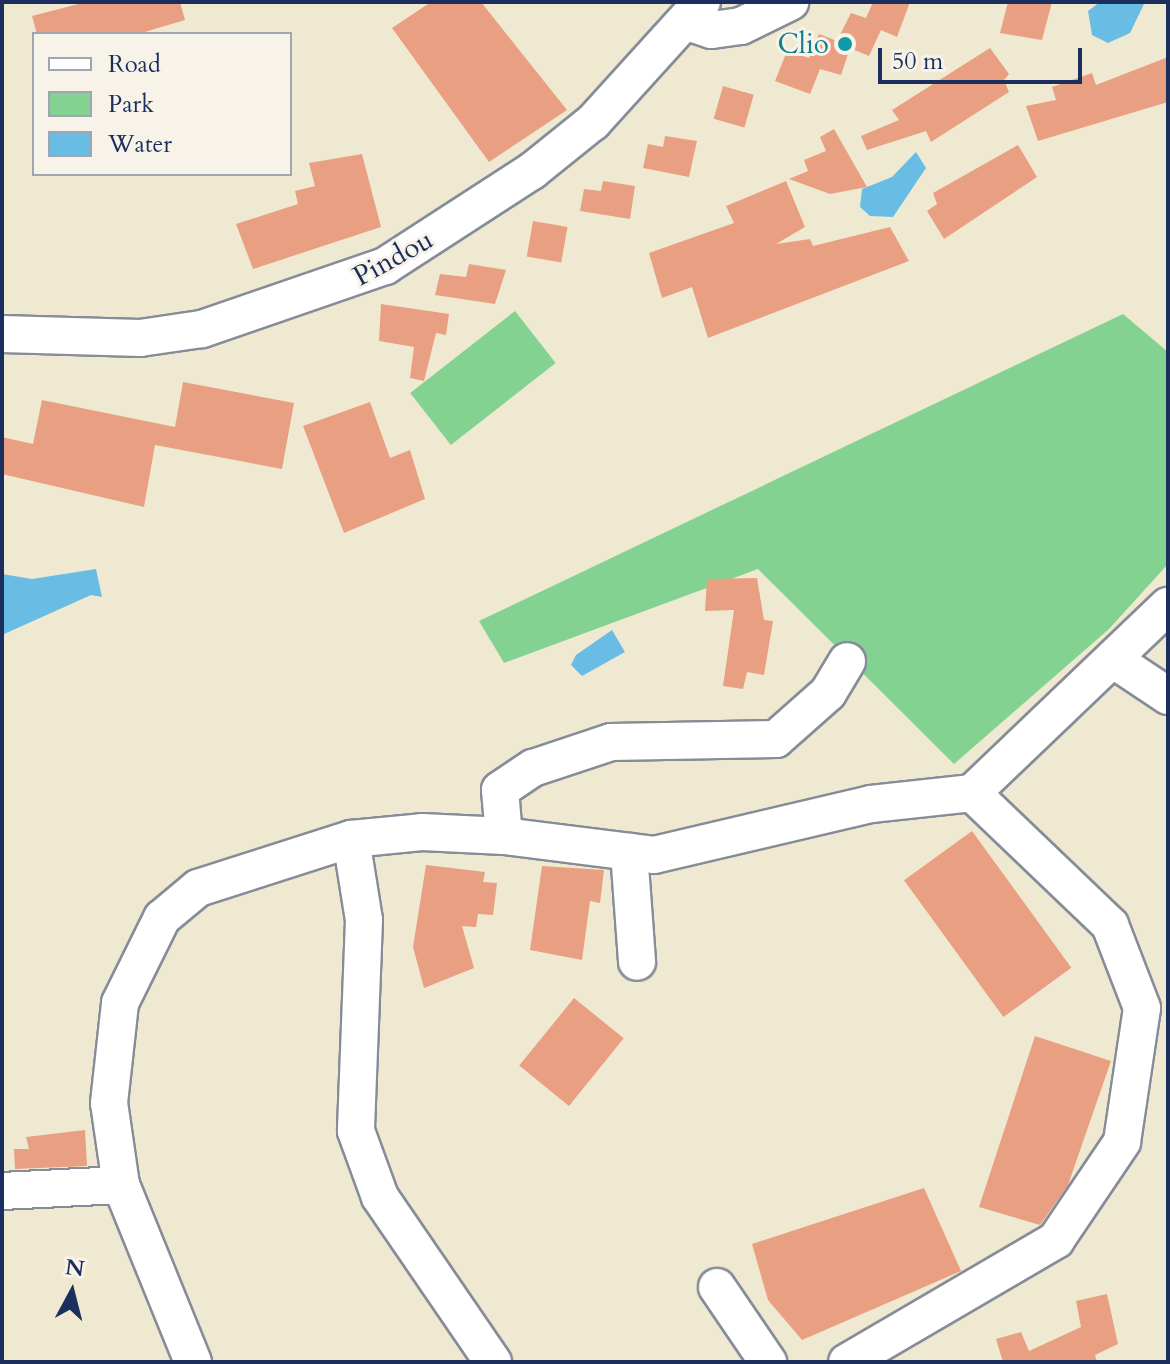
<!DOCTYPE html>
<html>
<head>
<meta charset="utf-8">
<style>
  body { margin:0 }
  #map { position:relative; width:1170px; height:1364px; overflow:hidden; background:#f0e9d2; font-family:Cardo,serif }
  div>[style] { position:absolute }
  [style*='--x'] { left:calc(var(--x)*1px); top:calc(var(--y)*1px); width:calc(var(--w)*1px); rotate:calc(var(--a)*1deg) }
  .green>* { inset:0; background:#83d292; transform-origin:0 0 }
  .water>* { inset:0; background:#69bde5 }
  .building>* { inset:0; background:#e99f81; transform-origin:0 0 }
  .roads { filter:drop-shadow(2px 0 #868c98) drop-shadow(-2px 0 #868c98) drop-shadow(0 2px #868c98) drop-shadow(0 -2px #868c98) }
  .minor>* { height:36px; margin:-18px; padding:0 18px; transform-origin:18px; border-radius:18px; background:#fff }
  .dots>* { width:22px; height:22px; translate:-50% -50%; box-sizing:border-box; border:4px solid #f7f3e8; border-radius:50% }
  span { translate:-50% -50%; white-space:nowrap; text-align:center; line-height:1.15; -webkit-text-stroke:6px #f7f3e8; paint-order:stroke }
  .culture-label { font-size:28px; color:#0d838f }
  .right { translate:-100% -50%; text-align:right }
  .street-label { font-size:28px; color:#1b2f5e }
  .frame { position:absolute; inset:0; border:4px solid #1b2f5e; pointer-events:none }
  .legend { position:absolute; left:32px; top:32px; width:260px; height:144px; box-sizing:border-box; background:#f7f3e8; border:2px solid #9fa5b1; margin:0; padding:10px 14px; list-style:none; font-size:24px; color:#1b2f5e }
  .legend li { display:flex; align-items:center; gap:16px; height:40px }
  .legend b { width:40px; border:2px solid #9fa5b1 }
  .north { position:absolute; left:32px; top:1252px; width:80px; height:80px; -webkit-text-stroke:6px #f7f3e8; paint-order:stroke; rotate:7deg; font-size:22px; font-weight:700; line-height:32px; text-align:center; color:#1b2f5e }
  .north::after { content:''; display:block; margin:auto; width:28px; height:36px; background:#1b2f5e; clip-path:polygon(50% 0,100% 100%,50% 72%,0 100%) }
  .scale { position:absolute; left:878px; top:48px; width:204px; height:36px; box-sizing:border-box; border:4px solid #1b2f5e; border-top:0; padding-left:10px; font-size:24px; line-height:28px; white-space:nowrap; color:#1b2f5e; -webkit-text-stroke:6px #f7f3e8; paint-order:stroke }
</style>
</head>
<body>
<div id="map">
  <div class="green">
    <div style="left:515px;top:311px;width:66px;height:133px;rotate:52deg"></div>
    <div style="clip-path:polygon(1123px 314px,1168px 352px,1168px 564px,1109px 629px,954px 764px,758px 569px,504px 663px,479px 621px)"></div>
  </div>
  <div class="water">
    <div style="clip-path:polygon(1100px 2px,1145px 2px,1130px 33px,1108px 43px,1092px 35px,1088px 11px)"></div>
    <div style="clip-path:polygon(916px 152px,926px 168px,893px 217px,870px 216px,860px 207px,862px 189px,892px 177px)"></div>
    <div style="clip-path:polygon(96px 569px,102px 597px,91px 595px,2px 635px,2px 574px,32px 579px)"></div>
    <div style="clip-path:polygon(612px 630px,625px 652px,582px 676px,571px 665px,576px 655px)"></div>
  </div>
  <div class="building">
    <div style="clip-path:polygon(86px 2px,180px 2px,185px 20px,138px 34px,37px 34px,32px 16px)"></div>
    <div style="clip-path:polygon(431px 2px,481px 2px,567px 110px,489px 162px,392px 28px)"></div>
    <div style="clip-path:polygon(873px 2px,910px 2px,897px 37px,881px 30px,869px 56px,850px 48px,841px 75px,820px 69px,810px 94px,775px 81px,787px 51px,809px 58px,819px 34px,837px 41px,851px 13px,866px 18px)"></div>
    <div style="clip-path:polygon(1008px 2px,1052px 2px,1042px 40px,1000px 33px)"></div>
    <div style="clip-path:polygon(990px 48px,1009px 74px,1004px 80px,1009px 92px,931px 142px,926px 131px,867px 150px,861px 136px,899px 120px,892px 110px)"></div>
    <div style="clip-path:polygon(1168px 57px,1168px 102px,1038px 141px,1026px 106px,1056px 100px,1052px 87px,1092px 73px,1096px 85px)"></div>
    <div style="left:723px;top:86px;width:32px;height:34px;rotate:16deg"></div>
    <div style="clip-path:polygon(834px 129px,867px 187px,830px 194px,789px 179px,808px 171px,804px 160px,826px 151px,820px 137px)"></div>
    <div style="clip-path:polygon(665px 136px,697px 141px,689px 177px,643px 168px,648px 144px,663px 147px)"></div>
    <div style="clip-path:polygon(1018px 145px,1037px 177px,944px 239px,927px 211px,937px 204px,933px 193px)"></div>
    <div style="clip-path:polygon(362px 154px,381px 227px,253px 269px,236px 224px,298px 204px,295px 191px,315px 186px,309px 163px)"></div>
    <div style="clip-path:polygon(603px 181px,635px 186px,630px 219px,580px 211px,584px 189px,601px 191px)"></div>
    <div style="clip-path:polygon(786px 181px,805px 227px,776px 244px,810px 239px,813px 246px,890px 227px,909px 261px,708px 338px,692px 287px,662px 298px,649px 253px,734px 223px,726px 206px)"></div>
    <div style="left:533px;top:221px;width:35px;height:36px;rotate:10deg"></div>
    <div style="clip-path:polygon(469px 264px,506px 270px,495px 304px,435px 295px,440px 274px,466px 277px)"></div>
    <div style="clip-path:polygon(381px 304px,449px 314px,446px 335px,436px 333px,424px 381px,410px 378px,414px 347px,379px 341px)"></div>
    <div style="clip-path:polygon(183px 382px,294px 403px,282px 469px,155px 445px,144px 507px,2px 474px,2px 437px,33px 444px,42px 400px,175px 427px)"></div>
    <div style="clip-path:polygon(370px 402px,390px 458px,410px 450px,425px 499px,344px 533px,303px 426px)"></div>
    <div style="clip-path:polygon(757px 578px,764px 620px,773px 621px,764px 675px,747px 672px,743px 689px,723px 686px,734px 610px,705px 611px,707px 579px)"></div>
    <div style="left:972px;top:831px;width:169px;height:84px;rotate:54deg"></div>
    <div style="clip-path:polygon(426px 865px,485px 872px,483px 882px,497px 883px,493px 915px,478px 914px,476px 927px,462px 926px,474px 968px,424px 988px,413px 947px)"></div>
    <div style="clip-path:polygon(542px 866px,604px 870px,600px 903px,590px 901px,582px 960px,530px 950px)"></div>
    <div style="left:574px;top:998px;width:64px;height:87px;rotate:39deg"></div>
    <div style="clip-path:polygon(1035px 1036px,1111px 1061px,1068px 1185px,1040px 1225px,979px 1207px)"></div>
    <div style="clip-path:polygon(85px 1130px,87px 1166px,15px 1169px,14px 1149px,29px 1149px,26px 1137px)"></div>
    <div style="clip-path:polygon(924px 1188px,961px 1271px,802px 1340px,768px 1300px,752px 1244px)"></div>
    <div style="clip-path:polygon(1107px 1294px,1118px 1344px,1095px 1355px,1097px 1362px,1003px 1362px,996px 1339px,1021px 1332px,1029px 1351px,1081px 1327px,1076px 1301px)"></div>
  </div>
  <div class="roads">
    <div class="minor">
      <div style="--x:687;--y:22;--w:26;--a:18"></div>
      <div style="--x:712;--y:30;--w:29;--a:-8"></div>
      <div style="--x:741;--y:26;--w:55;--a:-26.1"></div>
      <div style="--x:2;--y:334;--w:138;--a:1.7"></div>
      <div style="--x:140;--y:338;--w:63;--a:-8.3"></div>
      <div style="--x:202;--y:329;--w:194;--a:-19"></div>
      <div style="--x:385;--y:266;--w:175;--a:-32.9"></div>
      <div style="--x:532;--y:171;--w:78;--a:-38.8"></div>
      <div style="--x:593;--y:122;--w:162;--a:-47.8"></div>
      <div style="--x:1114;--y:660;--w:65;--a:33.7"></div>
      <div style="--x:972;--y:793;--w:271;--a:-43.7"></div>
      <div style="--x:504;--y:836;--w:46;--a:-95"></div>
      <div style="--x:500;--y:790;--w:40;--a:-34"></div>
      <div style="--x:533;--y:768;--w:82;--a:-18.4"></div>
      <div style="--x:611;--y:742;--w:165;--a:-1"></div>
      <div style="--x:776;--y:739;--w:69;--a:-41.5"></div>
      <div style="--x:828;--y:693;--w:37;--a:-59"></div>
      <div style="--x:351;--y:839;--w:82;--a:80.9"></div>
      <div style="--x:364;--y:920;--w:211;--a:92.2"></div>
      <div style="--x:356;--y:1131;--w:70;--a:70"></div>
      <div style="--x:380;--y:1197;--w:200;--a:55.6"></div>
      <div style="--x:629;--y:852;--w:110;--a:85.8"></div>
      <div style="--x:2;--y:1191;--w:119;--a:-2.9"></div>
      <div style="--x:717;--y:1287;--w:91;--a:55.8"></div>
      <div style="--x:193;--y:1362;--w:191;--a:-112.1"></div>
      <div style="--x:121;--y:1185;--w:83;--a:-98.3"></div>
      <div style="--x:109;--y:1103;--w:101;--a:-83.7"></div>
      <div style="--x:120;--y:1003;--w:95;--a:-63.7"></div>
      <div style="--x:162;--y:918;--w:47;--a:-39.8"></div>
      <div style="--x:198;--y:888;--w:161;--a:-17.8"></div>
      <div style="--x:351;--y:839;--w:71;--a:-5.6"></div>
      <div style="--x:422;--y:832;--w:82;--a:2.8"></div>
      <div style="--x:504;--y:836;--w:151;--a:7.2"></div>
      <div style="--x:654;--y:855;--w:223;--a:-13.2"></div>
      <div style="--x:871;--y:804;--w:102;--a:-6.2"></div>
      <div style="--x:972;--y:793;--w:191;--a:43.7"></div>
      <div style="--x:1110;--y:925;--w:89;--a:68.9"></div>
      <div style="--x:1142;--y:1008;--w:135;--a:98.5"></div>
      <div style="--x:1122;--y:1142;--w:118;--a:124"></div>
      <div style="--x:1056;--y:1240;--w:242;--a:149.7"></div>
    </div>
  </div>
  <div class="dots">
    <div style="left:845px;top:44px;background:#0f9aa8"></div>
  </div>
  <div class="culture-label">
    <span class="right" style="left:829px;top:44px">Clio</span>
  </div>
  <div class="street-label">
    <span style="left:393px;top:258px;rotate:-29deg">Pindou</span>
  </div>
  <div class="frame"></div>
  <ul class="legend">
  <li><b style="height:10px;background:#fff"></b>Road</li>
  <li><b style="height:22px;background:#83d292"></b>Park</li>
  <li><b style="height:22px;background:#69bde5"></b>Water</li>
  </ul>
  <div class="north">N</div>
  <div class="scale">50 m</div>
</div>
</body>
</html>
